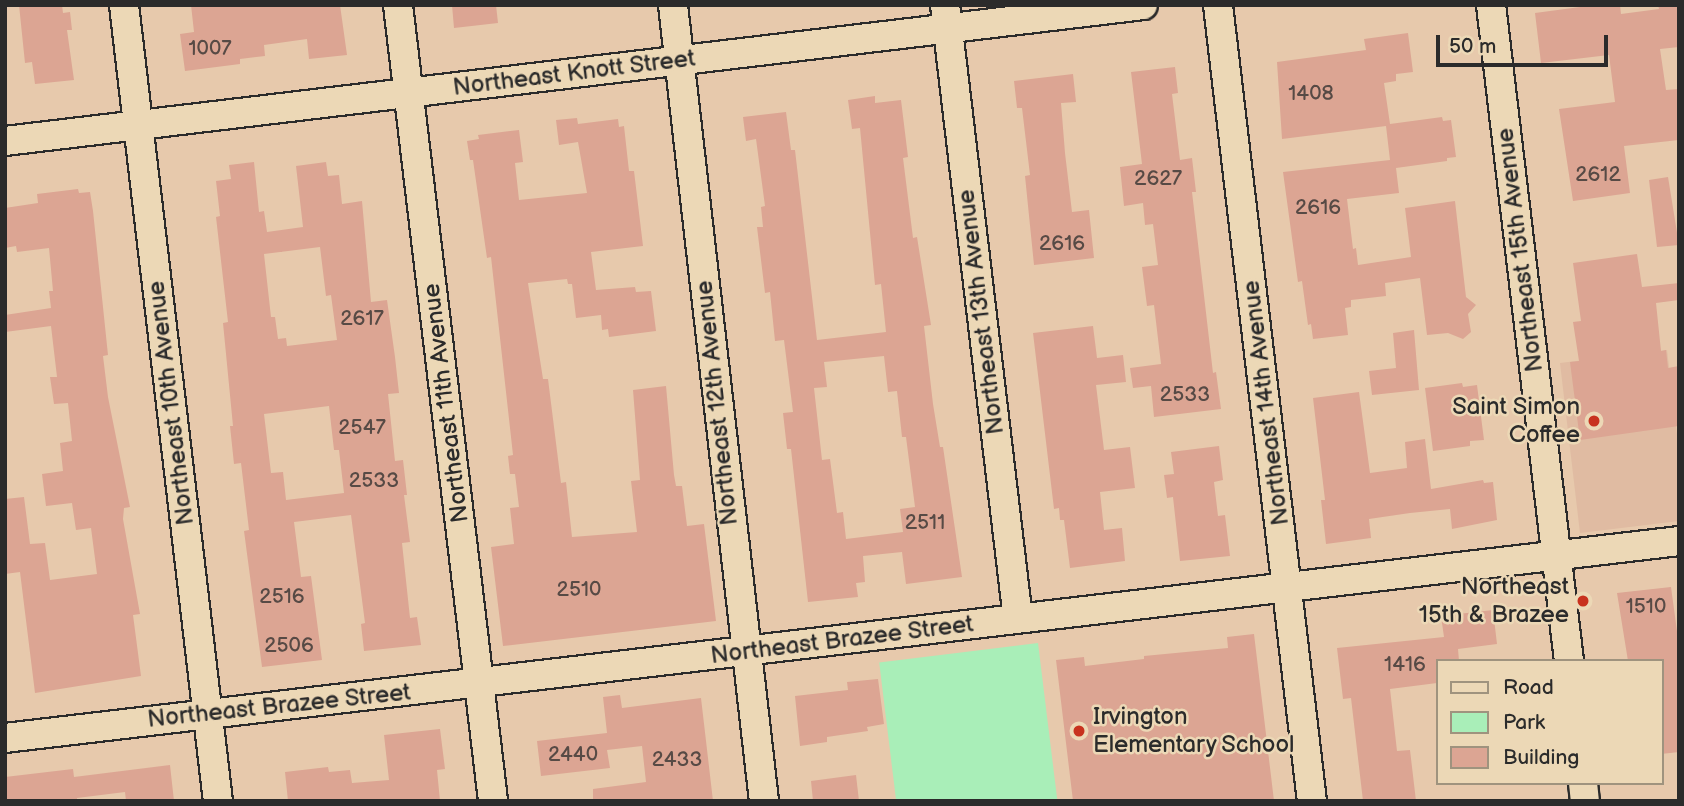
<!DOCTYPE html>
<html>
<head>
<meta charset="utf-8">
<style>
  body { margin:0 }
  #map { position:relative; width:1684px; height:806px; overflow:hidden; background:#e7c9ac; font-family:"Balsamiq Sans",sans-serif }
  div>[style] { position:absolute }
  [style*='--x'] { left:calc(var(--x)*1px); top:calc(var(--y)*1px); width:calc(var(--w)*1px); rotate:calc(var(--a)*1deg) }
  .built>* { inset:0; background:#e0bba2 }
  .green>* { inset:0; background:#a9eeb8; transform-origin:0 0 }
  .building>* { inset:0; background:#dca593 }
  .roads { filter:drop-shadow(2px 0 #2b2b2b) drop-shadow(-2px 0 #2b2b2b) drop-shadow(0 2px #2b2b2b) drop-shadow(0 -2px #2b2b2b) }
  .minor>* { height:28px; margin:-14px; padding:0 14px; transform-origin:14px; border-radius:14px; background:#ecd8b6 }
  .dots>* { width:19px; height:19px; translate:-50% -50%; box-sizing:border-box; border:4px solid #ecd8b6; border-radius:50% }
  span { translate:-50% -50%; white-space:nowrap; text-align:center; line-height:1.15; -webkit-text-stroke:5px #ecd8b6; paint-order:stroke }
  .number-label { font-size:21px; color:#574a45 }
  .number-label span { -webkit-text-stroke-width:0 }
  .street-label { font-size:24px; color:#2b2b2b }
  .poi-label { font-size:24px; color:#2b2b2b }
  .right { translate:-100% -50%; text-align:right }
  .left { translate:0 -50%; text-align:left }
  .frame { position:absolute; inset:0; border:7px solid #2b2b2b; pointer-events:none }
  .legend { position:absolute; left:1436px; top:659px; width:228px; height:126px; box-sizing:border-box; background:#ecd8b6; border:2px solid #9f937e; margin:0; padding:9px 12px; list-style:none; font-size:21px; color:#2b2b2b }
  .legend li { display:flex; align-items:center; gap:14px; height:35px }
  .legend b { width:35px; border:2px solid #9f937e }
  .scale { position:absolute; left:1436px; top:35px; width:172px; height:32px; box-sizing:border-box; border:4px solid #2b2b2b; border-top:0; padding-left:9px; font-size:21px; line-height:24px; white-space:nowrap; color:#2b2b2b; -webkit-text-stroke:5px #ecd8b6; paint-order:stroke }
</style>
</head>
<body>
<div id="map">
  <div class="built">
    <div style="clip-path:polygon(1667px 350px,1679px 451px,1679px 521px,1580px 533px,1560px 363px)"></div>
  </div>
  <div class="green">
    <div style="left:1038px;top:643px;width:159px;height:160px;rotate:83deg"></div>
  </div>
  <div class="building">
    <div style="clip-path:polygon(19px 5px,62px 5px,63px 13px,70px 12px,72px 30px,67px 30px,74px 80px,35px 84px,32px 62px,25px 63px)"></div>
    <div style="clip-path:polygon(191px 5px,340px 5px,347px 55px,309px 59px,307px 39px,264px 45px,265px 56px,240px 59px,240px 64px,185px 71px,180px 34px,194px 32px)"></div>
    <div style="clip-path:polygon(452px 5px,496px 5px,498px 23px,454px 28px)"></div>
    <div style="clip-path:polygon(1595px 5px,1620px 5px,1621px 14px,1659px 9px,1658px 5px,1679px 5px,1679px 47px,1660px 49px,1666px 90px,1679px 89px,1679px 140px,1624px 146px,1630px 193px,1573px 201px,1559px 109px,1615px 102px,1609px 55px,1541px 63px,1535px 13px)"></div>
    <div style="clip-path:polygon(1408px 33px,1413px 72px,1396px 74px,1396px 81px,1384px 83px,1390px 124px,1442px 117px,1443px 121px,1451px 120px,1456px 157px,1447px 158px,1447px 161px,1396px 168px,1399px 193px,1347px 199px,1353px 249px,1356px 248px,1358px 265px,1411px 257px,1405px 208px,1455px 201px,1466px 297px,1476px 305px,1468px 314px,1471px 332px,1463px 339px,1448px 333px,1427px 335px,1420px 278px,1385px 283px,1386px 296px,1351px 300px,1351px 307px,1345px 308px,1348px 335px,1313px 339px,1311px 324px,1308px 325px,1302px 281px,1298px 282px,1283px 172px,1390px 160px,1386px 126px,1282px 139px,1277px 62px,1366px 50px,1364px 39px)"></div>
    <div style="clip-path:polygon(1175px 67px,1178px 93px,1172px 94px,1180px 160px,1192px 158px,1196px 192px,1192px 192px,1213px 373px,1216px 372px,1221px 409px,1154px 417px,1151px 386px,1133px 388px,1130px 368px,1161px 364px,1154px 305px,1147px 306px,1142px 267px,1158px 265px,1153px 224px,1145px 225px,1143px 203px,1124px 206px,1120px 167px,1142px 164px,1131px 72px)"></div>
    <div style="clip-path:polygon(1073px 74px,1076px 102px,1061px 103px,1065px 153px,1072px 212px,1089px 210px,1094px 258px,1034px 265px,1025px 176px,1030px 175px,1022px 108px,1017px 108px,1014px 81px)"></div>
    <div style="clip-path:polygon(evenodd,875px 96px,875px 103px,901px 100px,908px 157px,903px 158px,913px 238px,917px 237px,931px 325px,924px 326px,933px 404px,940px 447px,943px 447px,962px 577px,906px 584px,902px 552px,863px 556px,865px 582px,856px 583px,858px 597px,808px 602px,791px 449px,787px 449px,783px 413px,793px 412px,784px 340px,775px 341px,770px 292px,765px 293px,757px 227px,763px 227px,761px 207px,765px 206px,756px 139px,746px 141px,743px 117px,786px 112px,791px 150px,795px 150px,817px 340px,886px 332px,881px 284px,875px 285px,860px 128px,852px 129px,848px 100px,875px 96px,884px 356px,888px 392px,897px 391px,902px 437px,906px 437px,915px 507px,900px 509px,903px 532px,846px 539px,843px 512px,837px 513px,830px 459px,822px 460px,814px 388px,827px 387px,824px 362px,884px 356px)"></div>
    <div style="clip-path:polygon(577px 118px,578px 124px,618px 119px,619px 127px,624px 126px,629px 171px,634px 171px,643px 246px,591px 252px,596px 290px,635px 287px,636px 292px,651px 291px,656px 331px,609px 337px,608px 329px,602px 330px,601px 315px,576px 318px,572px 284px,568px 284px,567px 279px,528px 283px,543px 379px,548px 379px,561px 483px,566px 482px,572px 537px,637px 532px,631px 481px,640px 480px,633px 390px,666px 386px,674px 475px,676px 486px,682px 486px,687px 526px,704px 524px,716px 621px,503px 646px,491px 547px,514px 544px,510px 508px,519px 507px,515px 474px,510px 474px,508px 456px,513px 455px,491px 257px,487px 258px,473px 160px,470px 160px,467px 141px,479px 139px,478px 135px,519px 130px,523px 162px,515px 163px,519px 200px,587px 193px,578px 142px,559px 145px,556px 120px)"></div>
    <div style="clip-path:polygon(evenodd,254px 162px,259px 212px,264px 211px,267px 232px,303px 227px,296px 166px,326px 162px,328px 176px,339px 175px,342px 204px,362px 201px,371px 302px,387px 300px,395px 357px,399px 393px,388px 394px,395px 461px,403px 460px,407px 495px,404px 495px,410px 542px,402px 543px,410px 618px,417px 617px,421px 645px,364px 651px,361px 624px,365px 623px,351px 515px,294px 522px,301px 577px,311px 576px,322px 660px,262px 667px,244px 531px,249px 530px,241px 463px,234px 464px,230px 426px,233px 426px,223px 323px,228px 322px,216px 217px,220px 216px,216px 181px,231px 179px,229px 165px,254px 162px,320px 247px,326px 296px,331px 295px,337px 340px,287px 346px,286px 338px,278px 339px,275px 317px,271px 317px,264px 254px,320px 247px,254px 162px,329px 406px,334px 450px,339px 450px,344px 493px,286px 500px,283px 472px,271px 473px,264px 414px,329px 406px)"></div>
    <div style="clip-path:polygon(1668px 177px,1679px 245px,1657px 247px,1649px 180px)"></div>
    <div style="clip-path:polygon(78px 189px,79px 193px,90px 192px,93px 211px,108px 355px,103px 356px,108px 397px,130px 507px,124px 508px,123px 519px,140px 614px,133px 615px,141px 676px,35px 693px,20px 572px,5px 574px,5px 499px,24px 497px,30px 544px,45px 543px,50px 580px,97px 574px,91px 528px,76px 530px,72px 503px,46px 506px,42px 474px,63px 471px,60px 443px,72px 441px,68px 403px,54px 404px,50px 377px,57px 377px,51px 326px,5px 332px,5px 315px,51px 308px,49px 291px,53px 291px,49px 248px,17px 252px,16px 246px,5px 248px,5px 208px,38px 203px,37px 194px)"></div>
    <div style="clip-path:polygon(1637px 254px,1642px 287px,1679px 283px,1679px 300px,1656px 303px,1661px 351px,1666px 350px,1668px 368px,1679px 366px,1679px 426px,1580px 440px,1570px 362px,1579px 361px,1573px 322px,1581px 321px,1573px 263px)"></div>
    <div style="clip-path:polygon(1093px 326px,1097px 358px,1123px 355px,1126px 382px,1096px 385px,1104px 450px,1130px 447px,1135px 488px,1100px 492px,1104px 530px,1122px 528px,1125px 561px,1070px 568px,1064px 520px,1060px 520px,1059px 508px,1054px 509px,1033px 333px)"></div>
    <div style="clip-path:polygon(1414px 330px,1419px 390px,1372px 395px,1369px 371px,1396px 368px,1393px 333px)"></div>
    <div style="clip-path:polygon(1462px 383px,1463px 387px,1477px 385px,1484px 440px,1470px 441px,1470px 446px,1433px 451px,1425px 388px)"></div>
    <div style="clip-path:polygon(1359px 392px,1370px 473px,1407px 468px,1405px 442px,1425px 439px,1431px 489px,1483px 480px,1484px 483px,1493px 482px,1497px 520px,1452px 529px,1450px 509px,1410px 513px,1369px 519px,1371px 538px,1326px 544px,1321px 500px,1325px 500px,1313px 398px)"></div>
    <div style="clip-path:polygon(1219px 446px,1223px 480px,1214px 482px,1218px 516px,1225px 515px,1230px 556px,1180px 561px,1173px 497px,1167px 498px,1164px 475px,1174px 474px,1171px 452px)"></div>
    <div style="clip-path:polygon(1671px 587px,1679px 646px,1679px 752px,1661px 754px,1661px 661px,1628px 661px,1617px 593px)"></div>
    <div style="clip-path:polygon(1493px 610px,1497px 644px,1458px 649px,1459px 661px,1437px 661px,1437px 683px,1390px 689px,1397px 751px,1410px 750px,1416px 801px,1363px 801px,1351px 698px,1343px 699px,1337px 648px,1444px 637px,1441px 616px)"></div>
    <div style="clip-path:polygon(1254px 634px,1274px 801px,1073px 801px,1056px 660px,1084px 657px,1085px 666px,1144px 659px,1144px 656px,1228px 648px,1227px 637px)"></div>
    <div style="clip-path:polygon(878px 679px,884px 724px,867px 727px,868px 731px,827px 737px,827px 742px,800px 746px,795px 696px,848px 690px,847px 682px)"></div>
    <div style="clip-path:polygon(620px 695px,622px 708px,701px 698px,713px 801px,593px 801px,593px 789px,646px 782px,642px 746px,607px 750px,610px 768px,541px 776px,537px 741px,607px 733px,603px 697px)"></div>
    <div style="clip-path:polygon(440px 729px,445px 769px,437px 770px,440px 801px,288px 801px,285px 772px,328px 767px,329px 772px,350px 770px,352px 783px,389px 780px,384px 735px)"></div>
    <div style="clip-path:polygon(170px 765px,174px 801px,126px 801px,125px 792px,77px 798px,77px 801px,5px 801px,5px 777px,73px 769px,74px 777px)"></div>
    <div style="clip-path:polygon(856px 775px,859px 801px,813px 801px,811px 781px)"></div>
  </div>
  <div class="roads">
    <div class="minor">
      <div style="--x:124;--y:5;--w:802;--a:83.27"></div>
      <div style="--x:398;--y:5;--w:802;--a:83.19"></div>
      <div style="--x:673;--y:5;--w:801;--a:83.48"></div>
      <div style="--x:945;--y:5;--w:618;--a:83.22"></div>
      <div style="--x:1218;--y:5;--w:802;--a:83.27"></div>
      <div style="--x:1491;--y:5;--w:661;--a:83.22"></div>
      <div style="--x:5;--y:141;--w:1146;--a:-6.81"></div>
      <div style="--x:5;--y:738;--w:1686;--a:-6.71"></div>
      <div style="--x:1583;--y:783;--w:18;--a:84"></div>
    </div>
  </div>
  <div class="dots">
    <div style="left:1594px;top:421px;background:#c8321e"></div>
    <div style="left:1583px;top:601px;background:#c8321e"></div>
    <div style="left:1079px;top:731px;background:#c8321e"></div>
  </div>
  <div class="number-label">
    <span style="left:210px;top:49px">1007</span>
    <span style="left:1311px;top:94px">1408</span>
    <span style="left:1598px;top:175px">2612</span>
    <span style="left:1158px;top:179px">2627</span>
    <span style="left:1318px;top:208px">2616</span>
    <span style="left:1062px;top:244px">2616</span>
    <span style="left:362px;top:319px">2617</span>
    <span style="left:1185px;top:395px">2533</span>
    <span style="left:362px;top:428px">2547</span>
    <span style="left:374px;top:481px">2533</span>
    <span style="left:925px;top:523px">2511</span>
    <span style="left:579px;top:590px">2510</span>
    <span style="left:282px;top:597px">2516</span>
    <span style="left:1646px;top:607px">1510</span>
    <span style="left:289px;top:646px">2506</span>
    <span style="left:1405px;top:665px">1416</span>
    <span style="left:573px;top:755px">2440</span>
    <span style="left:677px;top:760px">2433</span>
  </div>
  <div class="street-label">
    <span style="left:574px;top:73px;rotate:-7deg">Northeast Knott Street</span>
    <span style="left:1520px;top:250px;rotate:-97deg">Northeast 15th Avenue</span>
    <span style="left:981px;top:312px;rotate:-97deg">Northeast 13th Avenue</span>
    <span style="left:171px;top:403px;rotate:-97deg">Northeast 10th Avenue</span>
    <span style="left:446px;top:403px;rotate:-97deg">Northeast 11th Avenue</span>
    <span style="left:717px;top:403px;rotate:-96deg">Northeast 12th Avenue</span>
    <span style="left:1266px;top:403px;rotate:-97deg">Northeast 14th Avenue</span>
    <span style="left:842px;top:640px;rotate:-7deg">Northeast Brazee Street</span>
    <span style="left:279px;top:706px;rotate:-6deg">Northeast Brazee Street</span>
  </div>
  <div class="poi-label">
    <span class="right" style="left:1580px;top:421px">Saint Simon<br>Coffee</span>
    <span class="right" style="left:1569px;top:601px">Northeast<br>15th &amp; Brazee</span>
    <span class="left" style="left:1093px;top:731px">Irvington<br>Elementary School</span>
  </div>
  <div class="frame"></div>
  <ul class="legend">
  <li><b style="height:9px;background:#ecd8b6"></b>Road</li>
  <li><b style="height:19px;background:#a9eeb8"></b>Park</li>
  <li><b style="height:19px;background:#dca593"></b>Building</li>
  </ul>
  <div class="scale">50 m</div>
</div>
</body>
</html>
